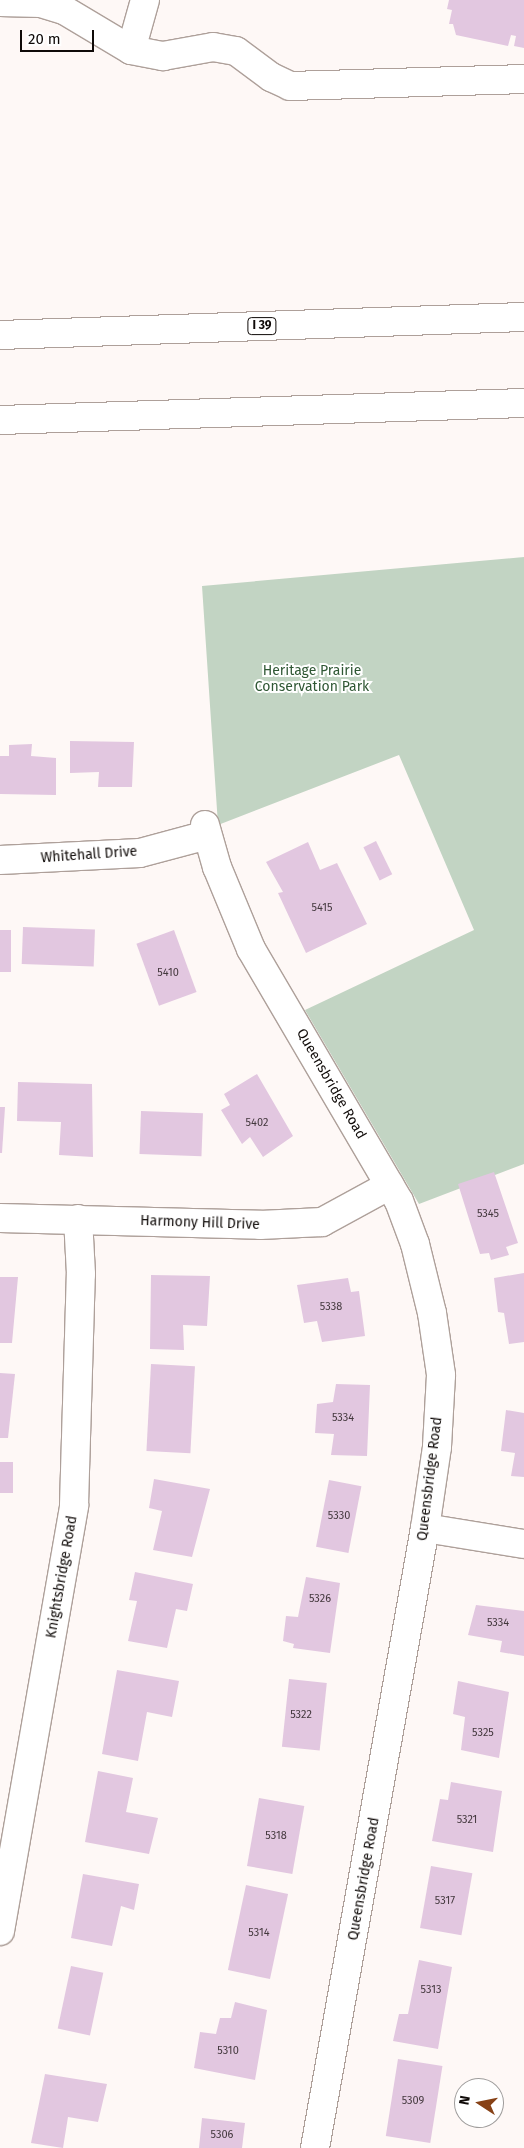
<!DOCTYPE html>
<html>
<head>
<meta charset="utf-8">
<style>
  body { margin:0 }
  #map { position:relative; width:524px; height:2148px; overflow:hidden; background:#fef8f6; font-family:"Fira Sans",sans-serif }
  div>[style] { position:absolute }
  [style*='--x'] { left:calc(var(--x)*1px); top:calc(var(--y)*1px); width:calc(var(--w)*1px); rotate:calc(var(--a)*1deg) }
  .green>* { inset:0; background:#c2d4c3 }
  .building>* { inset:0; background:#e2c7e0; transform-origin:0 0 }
  .roads { filter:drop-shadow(1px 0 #aea09a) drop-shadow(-1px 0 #aea09a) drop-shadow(0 1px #aea09a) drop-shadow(0 -1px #aea09a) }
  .minor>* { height:28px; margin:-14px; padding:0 14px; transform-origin:14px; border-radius:14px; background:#fff }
  .highway>* { height:28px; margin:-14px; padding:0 14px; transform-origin:14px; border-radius:14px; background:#fff }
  span { translate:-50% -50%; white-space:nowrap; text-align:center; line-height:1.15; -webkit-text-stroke:4px #fff; paint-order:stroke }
  .number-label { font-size:11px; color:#44393e }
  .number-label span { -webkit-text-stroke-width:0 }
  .shield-label span { padding:1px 4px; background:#fff; border:1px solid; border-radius:4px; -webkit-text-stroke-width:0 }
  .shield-label { font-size:12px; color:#0f0a08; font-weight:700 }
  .park-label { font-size:14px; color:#2f5734 }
  .street-label { font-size:14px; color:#0f0a08 }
  .north { position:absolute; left:454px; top:2078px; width:50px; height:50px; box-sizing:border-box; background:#fff; border:1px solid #9f9d9c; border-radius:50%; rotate:281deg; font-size:14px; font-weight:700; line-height:20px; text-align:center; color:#0f0a08 }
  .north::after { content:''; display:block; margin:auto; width:18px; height:22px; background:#874217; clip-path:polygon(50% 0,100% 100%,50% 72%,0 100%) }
  .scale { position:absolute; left:20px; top:30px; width:74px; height:22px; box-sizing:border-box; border:2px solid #0f0a08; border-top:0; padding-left:6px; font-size:15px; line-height:18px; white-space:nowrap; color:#0f0a08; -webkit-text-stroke:4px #fff; paint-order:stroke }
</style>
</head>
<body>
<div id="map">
  <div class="green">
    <div style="clip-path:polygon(524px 557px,524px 1164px,419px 1204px,305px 1010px,474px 930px,399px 755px,218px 825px,202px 586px)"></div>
  </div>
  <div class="building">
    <div style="clip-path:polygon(449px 0,524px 0,524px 48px,514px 46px,516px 36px,511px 35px,508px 46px,456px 35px,453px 24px,449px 24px,452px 10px,447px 9px)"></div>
    <div style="clip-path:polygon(70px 741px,134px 742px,132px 787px,98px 787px,99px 772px,70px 773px)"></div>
    <div style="clip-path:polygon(32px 744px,31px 756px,56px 758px,56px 795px,0 794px,0 756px,9px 756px,9px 745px)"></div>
    <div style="left:376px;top:841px;width:37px;height:14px;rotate:64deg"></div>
    <div style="clip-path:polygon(308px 842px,320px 870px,337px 863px,367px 924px,306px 953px,278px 893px,283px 892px,266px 862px)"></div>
    <div style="left:23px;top:927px;width:72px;height:37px;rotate:2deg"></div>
    <div style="left:0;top:930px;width:11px;height:42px"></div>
    <div style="left:174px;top:930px;width:66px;height:40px;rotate:70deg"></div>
    <div style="clip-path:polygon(257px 1074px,293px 1136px,263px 1157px,250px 1137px,242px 1144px,221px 1110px,230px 1105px,224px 1094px)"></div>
    <div style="clip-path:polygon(18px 1082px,92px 1084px,93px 1157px,59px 1155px,61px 1122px,17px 1121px)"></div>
    <div style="clip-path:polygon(0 1107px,5px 1107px,2px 1153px,0 1153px)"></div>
    <div style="left:141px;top:1111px;width:62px;height:43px;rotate:2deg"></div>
    <div style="clip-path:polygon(494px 1172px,518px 1243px,506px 1247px,509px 1255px,491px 1260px,489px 1253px,480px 1254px,458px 1184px)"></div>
    <div style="clip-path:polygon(524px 1273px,524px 1342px,509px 1344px,504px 1313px,498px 1312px,494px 1278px)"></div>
    <div style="clip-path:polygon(151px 1275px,210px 1276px,207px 1326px,183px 1325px,184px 1350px,150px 1349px)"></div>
    <div style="clip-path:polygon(0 1277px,18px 1277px,12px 1343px,0 1343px)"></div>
    <div style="clip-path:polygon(348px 1278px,351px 1292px,359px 1291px,365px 1336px,322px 1342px,317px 1321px,304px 1323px,297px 1285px)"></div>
    <div style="left:151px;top:1364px;width:44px;height:87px;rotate:3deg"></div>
    <div style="clip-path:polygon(0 1373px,15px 1374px,8px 1438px,0 1438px)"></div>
    <div style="clip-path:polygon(336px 1384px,370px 1385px,367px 1456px,331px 1455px,334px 1434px,315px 1433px,317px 1404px,333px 1402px)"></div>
    <div style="clip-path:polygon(506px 1410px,524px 1413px,524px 1477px,511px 1476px,515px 1453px,501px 1451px)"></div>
    <div style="left:0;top:1462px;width:13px;height:31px"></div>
    <div style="clip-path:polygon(154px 1479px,210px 1489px,192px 1557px,153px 1550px,162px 1511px,149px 1508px)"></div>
    <div style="left:329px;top:1480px;width:33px;height:68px;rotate:11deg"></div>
    <div style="clip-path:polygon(135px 1572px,193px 1584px,187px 1611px,176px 1609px,167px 1648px,128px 1641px,137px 1601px,129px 1600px)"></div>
    <div style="clip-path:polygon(306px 1577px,340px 1583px,330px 1653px,293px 1648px,294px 1644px,283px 1641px,286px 1616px,298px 1617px)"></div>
    <div style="clip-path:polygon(476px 1605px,524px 1611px,524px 1656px,500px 1652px,502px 1641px,468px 1635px)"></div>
    <div style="clip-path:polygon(117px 1670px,179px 1681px,172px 1717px,147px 1712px,138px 1761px,102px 1754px)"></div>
    <div style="left:289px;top:1679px;width:38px;height:68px;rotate:6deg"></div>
    <div style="clip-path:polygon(458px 1681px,509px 1692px,499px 1758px,461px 1750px,465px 1717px,453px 1714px)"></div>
    <div style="clip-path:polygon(98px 1771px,133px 1778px,126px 1812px,158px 1818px,149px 1854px,85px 1842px)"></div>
    <div style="clip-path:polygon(451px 1782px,502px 1791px,493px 1852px,432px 1841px,440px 1799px,448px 1800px)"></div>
    <div style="left:259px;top:1798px;width:46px;height:69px;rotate:10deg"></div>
    <div style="left:431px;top:1866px;width:42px;height:63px;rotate:10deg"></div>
    <div style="clip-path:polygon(83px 1874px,139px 1884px,134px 1910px,121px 1906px,112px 1946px,71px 1938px)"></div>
    <div style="left:246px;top:1885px;width:43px;height:87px;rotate:12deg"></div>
    <div style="clip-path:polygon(419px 1960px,452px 1967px,438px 2049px,393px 2041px,399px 2014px,408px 2014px)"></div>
    <div style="left:71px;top:1966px;width:33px;height:64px;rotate:12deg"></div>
    <div style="clip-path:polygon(235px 2002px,267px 2010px,255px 2080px,194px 2068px,200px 2032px,216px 2034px,220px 2018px,231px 2018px)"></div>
    <div style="left:398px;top:2059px;width:45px;height:78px;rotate:9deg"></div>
    <div style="clip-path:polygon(45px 2074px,107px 2084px,98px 2122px,68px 2117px,63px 2148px,31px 2143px)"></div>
    <div style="clip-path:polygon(202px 2118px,245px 2123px,242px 2148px,199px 2148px)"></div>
  </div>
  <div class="roads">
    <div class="minor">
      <div style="--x:0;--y:2;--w:41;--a:1.4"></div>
      <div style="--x:41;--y:3;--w:24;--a:17"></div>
      <div style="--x:64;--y:10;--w:78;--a:30.8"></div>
      <div style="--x:131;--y:50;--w:33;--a:11"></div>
      <div style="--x:163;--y:56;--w:51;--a:-10.2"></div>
      <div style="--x:213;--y:47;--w:23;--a:10"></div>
      <div style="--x:236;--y:51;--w:44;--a:36.6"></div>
      <div style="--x:271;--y:77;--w:21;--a:25"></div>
      <div style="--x:290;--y:86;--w:234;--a:-1.7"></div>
      <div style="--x:131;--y:50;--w:52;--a:-74.4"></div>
      <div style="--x:205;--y:825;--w:44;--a:74.1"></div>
      <div style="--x:217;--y:867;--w:89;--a:67.5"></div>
      <div style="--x:251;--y:949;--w:292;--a:59.6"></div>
      <div style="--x:399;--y:1201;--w:46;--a:69.6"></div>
      <div style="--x:415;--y:1244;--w:71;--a:76.2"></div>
      <div style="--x:432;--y:1313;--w:63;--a:81.7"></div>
      <div style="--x:441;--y:1375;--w:72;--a:93.2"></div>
      <div style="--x:437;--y:1447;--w:82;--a:98.4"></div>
      <div style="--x:425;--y:1528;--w:630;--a:100.06"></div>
      <div style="--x:0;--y:860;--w:140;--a:-2.9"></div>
      <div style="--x:140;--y:853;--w:69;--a:-15"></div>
      <div style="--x:0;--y:1218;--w:260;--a:1.5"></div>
      <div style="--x:260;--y:1225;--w:62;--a:-2.8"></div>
      <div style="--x:322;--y:1222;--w:77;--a:-28.6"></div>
      <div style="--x:425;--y:1528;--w:100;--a:9.2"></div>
      <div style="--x:0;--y:1931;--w:432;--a:-80.1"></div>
      <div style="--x:74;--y:1505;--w:231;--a:-88.3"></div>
      <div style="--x:81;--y:1274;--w:55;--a:-93.1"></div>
    </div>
    <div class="highway">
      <div style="--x:0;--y:335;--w:524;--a:-1.97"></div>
      <div style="--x:0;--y:420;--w:524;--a:-1.86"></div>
    </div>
  </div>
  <div class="number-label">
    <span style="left:322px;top:908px">5415</span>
    <span style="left:168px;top:973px">5410</span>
    <span style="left:257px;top:1123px">5402</span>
    <span style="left:488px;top:1214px">5345</span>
    <span style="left:331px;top:1307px">5338</span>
    <span style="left:343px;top:1418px">5334</span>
    <span style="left:339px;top:1516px">5330</span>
    <span style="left:320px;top:1599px">5326</span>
    <span style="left:498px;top:1623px">5334</span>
    <span style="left:301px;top:1715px">5322</span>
    <span style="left:483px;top:1733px">5325</span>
    <span style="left:467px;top:1820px">5321</span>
    <span style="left:276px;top:1836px">5318</span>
    <span style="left:445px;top:1901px">5317</span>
    <span style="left:259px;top:1933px">5314</span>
    <span style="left:431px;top:1990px">5313</span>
    <span style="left:228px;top:2051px">5310</span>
    <span style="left:413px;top:2101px">5309</span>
    <span style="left:222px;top:2135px">5306</span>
  </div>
  <div class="shield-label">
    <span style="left:262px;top:326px">I 39</span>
  </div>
  <div class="park-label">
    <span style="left:312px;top:679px">Heritage Prairie<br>Conservation Park</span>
  </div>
  <div class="street-label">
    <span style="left:89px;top:855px;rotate:-4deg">Whitehall Drive</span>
    <span style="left:331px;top:1084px;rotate:60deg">Queensbridge Road</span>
    <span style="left:200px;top:1223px;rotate:2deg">Harmony Hill Drive</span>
    <span style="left:430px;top:1479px;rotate:-83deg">Queensbridge Road</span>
    <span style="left:62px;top:1577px;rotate:-80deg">Knightsbridge Road</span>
    <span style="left:364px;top:1879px;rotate:-80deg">Queensbridge Road</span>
  </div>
  <div class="north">N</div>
  <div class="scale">20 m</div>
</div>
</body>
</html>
